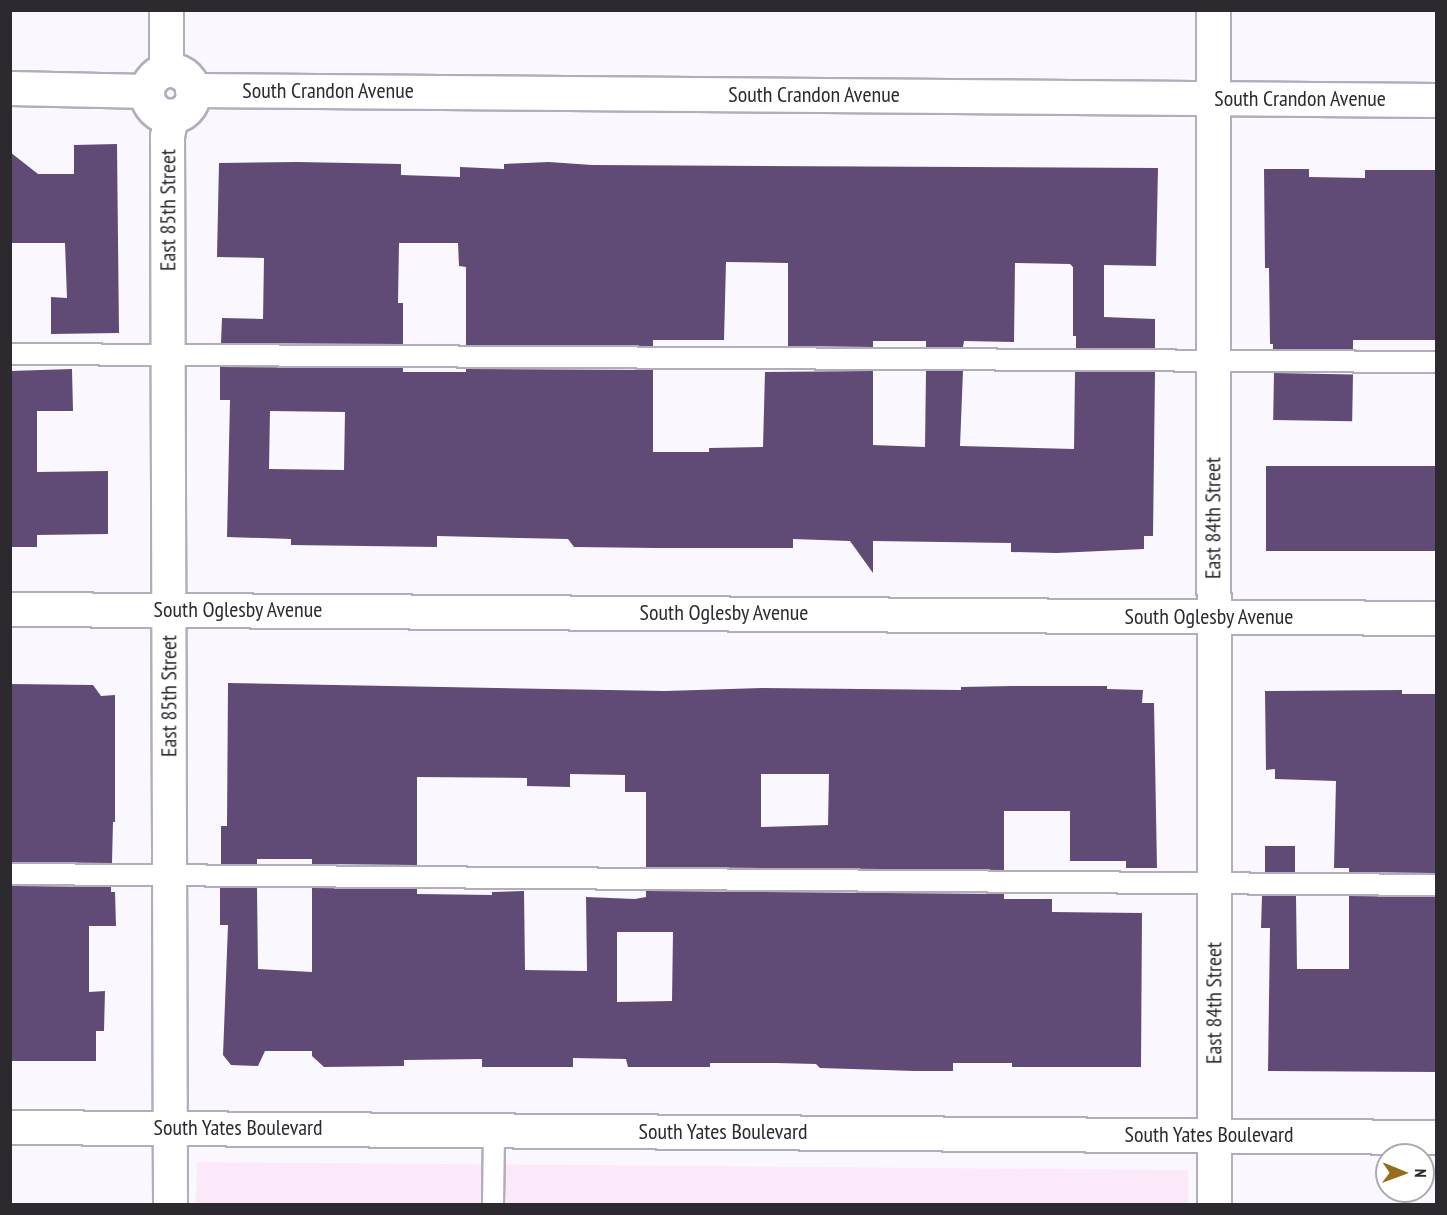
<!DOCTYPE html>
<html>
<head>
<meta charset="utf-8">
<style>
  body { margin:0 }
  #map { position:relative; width:1447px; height:1215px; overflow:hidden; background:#faf8fe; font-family:"PT Sans Narrow",sans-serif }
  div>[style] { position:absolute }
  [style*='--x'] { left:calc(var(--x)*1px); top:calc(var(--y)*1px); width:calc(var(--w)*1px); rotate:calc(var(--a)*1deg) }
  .education>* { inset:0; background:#fbe9fa }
  .building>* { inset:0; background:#5f4b75; transform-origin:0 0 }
  .roads { filter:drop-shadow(2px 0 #b2acbb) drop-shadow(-2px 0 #b2acbb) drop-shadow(0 2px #b2acbb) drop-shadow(0 -2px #b2acbb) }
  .service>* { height:20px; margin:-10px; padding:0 10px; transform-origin:10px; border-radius:10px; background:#fff }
  .minor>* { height:33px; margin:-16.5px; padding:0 16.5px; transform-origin:16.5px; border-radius:16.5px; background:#fff }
  .minor>.ring { margin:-16.5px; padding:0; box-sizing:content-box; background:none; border:33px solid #fff; border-radius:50% }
  .tertiary>* { height:33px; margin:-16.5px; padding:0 16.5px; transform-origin:16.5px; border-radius:16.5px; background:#fff }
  span { translate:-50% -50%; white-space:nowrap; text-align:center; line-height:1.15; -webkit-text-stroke:6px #fff; paint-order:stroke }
  .street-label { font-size:22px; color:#2c292f }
  .frame { position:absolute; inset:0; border:12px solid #2c292f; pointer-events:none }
  .north { position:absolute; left:1375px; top:1143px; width:60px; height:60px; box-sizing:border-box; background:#fff; border:2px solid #aba9ac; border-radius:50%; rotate:91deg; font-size:16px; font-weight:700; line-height:24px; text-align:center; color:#2c292f }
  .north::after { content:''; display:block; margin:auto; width:21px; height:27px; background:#976d1a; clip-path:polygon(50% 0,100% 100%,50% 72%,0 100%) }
</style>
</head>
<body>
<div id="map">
  <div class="education">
    <div style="clip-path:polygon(197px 1162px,1188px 1170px,1188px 1204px,196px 1204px)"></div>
  </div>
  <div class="building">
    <div style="clip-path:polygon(117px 144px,119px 333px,51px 334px,51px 297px,67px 298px,65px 243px,10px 243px,10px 152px,38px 174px,74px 174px,74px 145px)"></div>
    <div style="clip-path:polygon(297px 162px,401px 164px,401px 175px,460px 177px,460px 167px,504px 169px,504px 164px,549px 162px,592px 165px,1158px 168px,1156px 266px,1104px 265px,1104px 317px,1155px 319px,1155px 348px,1076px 348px,1076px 336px,1073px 336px,1073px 267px,1070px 264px,1015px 263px,1014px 342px,964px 341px,963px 347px,926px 347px,926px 341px,873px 341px,873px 347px,788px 346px,788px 263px,726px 262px,724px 340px,653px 340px,653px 346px,466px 345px,466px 267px,459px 266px,458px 243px,399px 243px,398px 303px,403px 303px,403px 344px,221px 343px,222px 318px,263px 319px,264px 258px,217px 257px,219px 163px)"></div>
    <div style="clip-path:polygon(1264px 169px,1309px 169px,1309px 177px,1365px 178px,1365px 170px,1437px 170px,1437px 340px,1353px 340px,1353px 350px,1273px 349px,1273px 344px,1270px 344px,1269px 268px,1265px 268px)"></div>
    <div style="clip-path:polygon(evenodd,220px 367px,403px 368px,403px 372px,466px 372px,466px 369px,653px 370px,653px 452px,709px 452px,709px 448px,763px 447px,765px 372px,873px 371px,873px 445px,925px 447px,926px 371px,963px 371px,960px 446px,1074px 449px,1075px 372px,1155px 372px,1153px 536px,1144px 536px,1144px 549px,1057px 553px,1011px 552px,1011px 543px,873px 541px,873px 573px,850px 541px,793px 539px,793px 548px,656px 548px,574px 547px,568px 539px,437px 536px,437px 547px,291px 545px,291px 539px,227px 537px,230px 400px,220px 400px,220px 367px,270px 411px,345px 412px,344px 470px,269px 469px,270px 411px)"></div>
    <div style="clip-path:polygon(72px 369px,73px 411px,37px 411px,37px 472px,108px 471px,108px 534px,37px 535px,37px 547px,10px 547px,10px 371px)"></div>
    <div style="left:1274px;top:373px;width:79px;height:47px;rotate:1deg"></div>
    <div style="left:1266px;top:466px;width:171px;height:85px"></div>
    <div style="clip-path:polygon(evenodd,228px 683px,665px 691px,762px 688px,961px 690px,961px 687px,1012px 686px,1107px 686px,1107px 689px,1143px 690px,1142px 703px,1154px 703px,1157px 868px,1126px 868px,1126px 861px,1070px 861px,1070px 811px,1004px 811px,1004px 870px,646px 867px,646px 792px,625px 792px,625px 775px,570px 774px,570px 787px,527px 786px,527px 778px,417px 777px,417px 865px,312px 864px,312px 859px,257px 859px,257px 864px,221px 864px,221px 826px,227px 826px,228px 683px,761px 774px,829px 774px,828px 825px,761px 827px,761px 774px)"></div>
    <div style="clip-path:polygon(10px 684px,93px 685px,101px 696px,115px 695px,115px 822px,113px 822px,112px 863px,12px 862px)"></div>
    <div style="clip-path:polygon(1402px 690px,1402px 694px,1437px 694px,1435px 873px,1349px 872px,1349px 868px,1334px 868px,1336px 781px,1275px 779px,1275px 769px,1266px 770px,1265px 691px)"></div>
    <div style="left:1265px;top:846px;width:30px;height:26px"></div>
    <div style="clip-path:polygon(12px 886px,111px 887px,111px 892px,115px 892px,116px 926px,89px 926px,89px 992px,105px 991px,104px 1031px,96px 1031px,96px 1061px,10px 1061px)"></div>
    <div style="clip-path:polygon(evenodd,220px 888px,257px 888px,258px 969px,312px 972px,312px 888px,417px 889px,417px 894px,492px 895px,492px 892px,524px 891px,525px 970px,587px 971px,586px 897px,635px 899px,646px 897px,646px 891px,1004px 894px,1004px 899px,1052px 899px,1052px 912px,1142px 913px,1141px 1067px,1012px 1067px,1012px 1063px,953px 1063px,953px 1071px,915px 1071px,820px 1068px,816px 1064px,776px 1063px,710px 1063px,710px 1067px,628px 1067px,626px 1059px,573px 1058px,573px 1067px,482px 1067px,482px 1059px,404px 1060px,404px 1066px,324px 1067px,312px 1056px,312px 1051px,265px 1051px,258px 1066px,231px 1065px,223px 1055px,228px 925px,220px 925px,220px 888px,617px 932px,673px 932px,672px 1001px,617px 1002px,617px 932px)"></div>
    <div style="clip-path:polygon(1262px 896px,1296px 896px,1297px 969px,1349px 969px,1349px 896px,1435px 897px,1437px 1072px,1268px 1071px,1270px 928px,1261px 928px)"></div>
  </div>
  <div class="roads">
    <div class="service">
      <div style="--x:10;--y:354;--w:1426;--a:0.32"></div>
      <div style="--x:10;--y:874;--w:1426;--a:0.44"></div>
      <div style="--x:493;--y:1204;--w:74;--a:-89.2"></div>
    </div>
    <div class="minor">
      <div style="--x:166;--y:10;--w:60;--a:90"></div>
      <div style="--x:1213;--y:10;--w:1194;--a:89.95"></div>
      <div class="ring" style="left:147px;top:70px;width:13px;height:13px"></div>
      <div style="--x:10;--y:88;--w:137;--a:1.3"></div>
      <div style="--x:192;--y:90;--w:1244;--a:0.46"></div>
      <div style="--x:10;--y:609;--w:1426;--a:0.36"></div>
      <div style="--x:170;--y:1204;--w:1068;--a:-90.16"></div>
      <div style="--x:167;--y:136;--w:21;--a:-79"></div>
    </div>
    <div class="tertiary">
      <div style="--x:10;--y:1127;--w:1426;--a:0.4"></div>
    </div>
  </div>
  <div class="street-label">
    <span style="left:328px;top:91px">South Crandon Avenue</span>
    <span style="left:814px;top:95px">South Crandon Avenue</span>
    <span style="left:1300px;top:99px">South Crandon Avenue</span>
    <span style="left:168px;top:210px;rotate:-90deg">East 85th Street</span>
    <span style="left:1213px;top:518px;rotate:-90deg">East 84th Street</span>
    <span style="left:238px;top:610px">South Oglesby Avenue</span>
    <span style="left:724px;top:613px">South Oglesby Avenue</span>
    <span style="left:1209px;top:617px">South Oglesby Avenue</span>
    <span style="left:169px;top:696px;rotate:-90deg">East 85th Street</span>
    <span style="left:1214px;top:1003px;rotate:-90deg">East 84th Street</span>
    <span style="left:238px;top:1128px">South Yates Boulevard</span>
    <span style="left:723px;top:1132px">South Yates Boulevard</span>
    <span style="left:1209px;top:1135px">South Yates Boulevard</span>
  </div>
  <div class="frame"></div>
  <div class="north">N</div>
</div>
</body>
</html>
